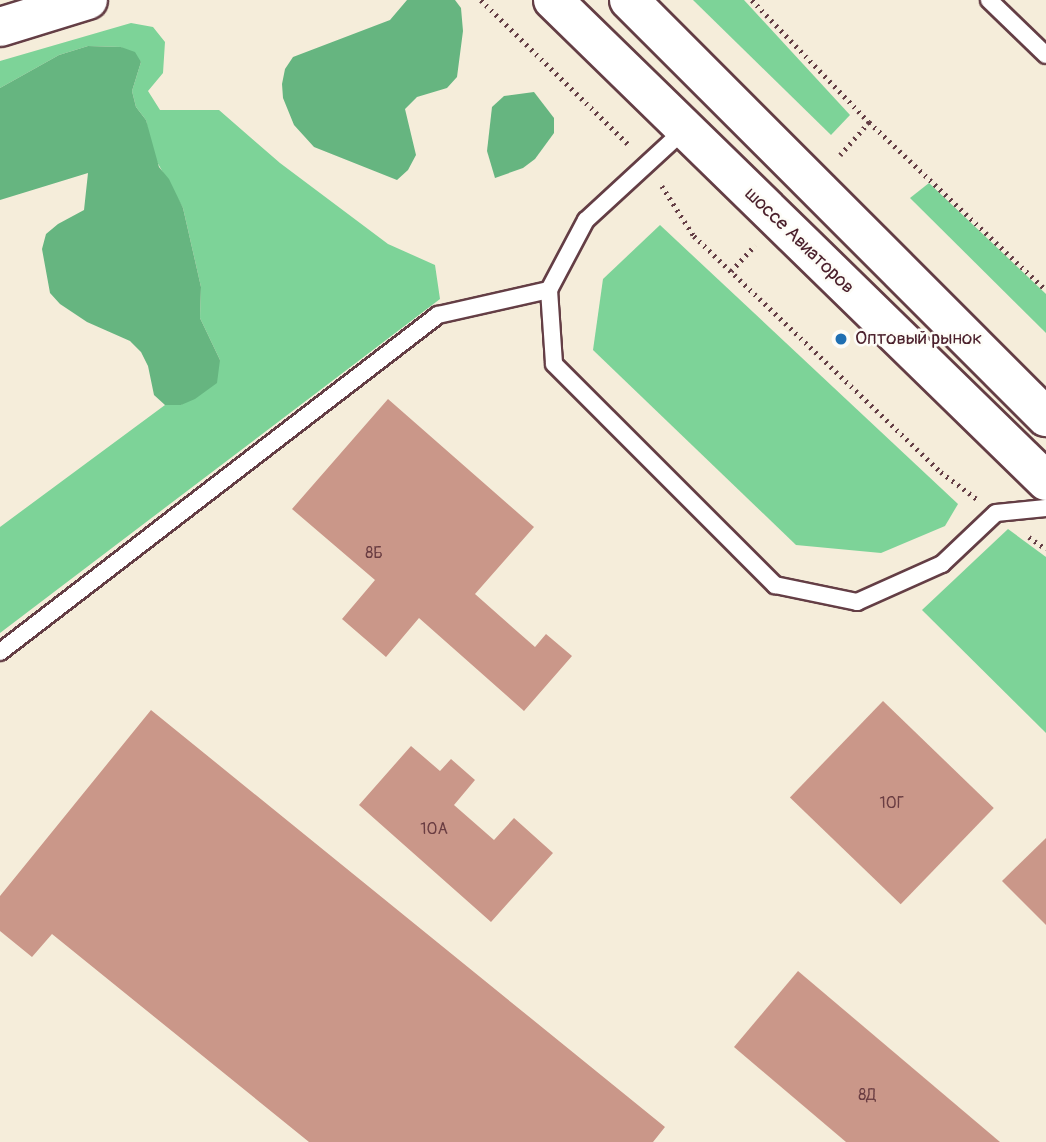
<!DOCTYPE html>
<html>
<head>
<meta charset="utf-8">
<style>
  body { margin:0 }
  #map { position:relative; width:1046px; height:1142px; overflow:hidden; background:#f5edda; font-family:Pangolin,sans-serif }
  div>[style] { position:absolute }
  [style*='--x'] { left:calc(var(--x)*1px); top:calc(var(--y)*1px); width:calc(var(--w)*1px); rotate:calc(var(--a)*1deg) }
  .green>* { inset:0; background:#7dd398 }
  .forest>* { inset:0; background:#66b580 }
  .building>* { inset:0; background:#ca9789; transform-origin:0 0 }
  .path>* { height:4.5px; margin-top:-2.25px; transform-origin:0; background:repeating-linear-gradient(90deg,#643e45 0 2px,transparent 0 7px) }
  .roads { filter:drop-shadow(2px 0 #643e45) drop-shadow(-2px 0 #643e45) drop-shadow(0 2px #643e45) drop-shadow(0 -2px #643e45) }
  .service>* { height:16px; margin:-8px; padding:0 8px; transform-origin:8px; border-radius:8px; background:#fff }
  .secondary>* { height:38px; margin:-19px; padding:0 19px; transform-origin:19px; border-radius:19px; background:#fff }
  .primary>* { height:38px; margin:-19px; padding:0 19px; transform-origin:19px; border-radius:19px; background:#fff }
  .dots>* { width:19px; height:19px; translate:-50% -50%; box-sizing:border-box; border:4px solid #fdfcf7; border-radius:50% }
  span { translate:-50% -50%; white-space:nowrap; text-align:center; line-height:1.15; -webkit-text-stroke:5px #fdfcf7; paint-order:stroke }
  .number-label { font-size:16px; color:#6a3d42 }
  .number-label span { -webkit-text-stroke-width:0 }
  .street-label { font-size:19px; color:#4a1f2b }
  .poi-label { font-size:19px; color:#4a1f2b }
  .left { translate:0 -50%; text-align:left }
</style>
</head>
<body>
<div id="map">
  <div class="green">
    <div style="clip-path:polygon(693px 0,744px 0,850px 115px,831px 135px)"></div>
    <div style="clip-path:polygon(131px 23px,153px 27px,165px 42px,163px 73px,148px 91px,160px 110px,219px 110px,280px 163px,388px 244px,435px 265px,440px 299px,0 633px,0 527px,165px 405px,181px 405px,220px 360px,200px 318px,201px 287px,183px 208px,152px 153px,146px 120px,136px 107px,132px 91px,141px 62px,121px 47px,88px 46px,59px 55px,0 88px,0 61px)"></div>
    <div style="clip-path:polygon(929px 183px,1046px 294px,1046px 333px,910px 198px)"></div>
    <div style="clip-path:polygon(660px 225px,958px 504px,945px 526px,881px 553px,796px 545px,593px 350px,603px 279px)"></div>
    <div style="clip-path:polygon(1008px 529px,1046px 557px,1046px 733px,922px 610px)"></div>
  </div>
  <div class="forest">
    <div style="clip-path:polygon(407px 0,455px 0,461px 8px,463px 31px,457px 77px,447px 88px,417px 97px,405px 109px,416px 155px,408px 170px,397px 180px,314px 147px,294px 125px,283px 98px,282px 84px,285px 69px,293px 57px,390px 20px)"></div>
    <div style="clip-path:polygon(88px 46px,121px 47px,135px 52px,141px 62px,132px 91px,136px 107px,146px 120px,159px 167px,169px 179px,183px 208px,201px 287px,200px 318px,220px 360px,217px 383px,195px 399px,181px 405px,165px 405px,154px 395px,148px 366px,141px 352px,130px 341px,87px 322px,60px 304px,50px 293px,42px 249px,46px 234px,58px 224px,84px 210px,88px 173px,0 200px,0 88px,59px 55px)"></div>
    <div style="clip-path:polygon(534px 92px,554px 118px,554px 133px,535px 159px,523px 168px,495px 178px,487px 151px,492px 107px,504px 96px)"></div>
  </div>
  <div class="building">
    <div style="clip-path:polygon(388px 399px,534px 527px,475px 594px,535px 647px,546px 634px,572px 656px,524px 711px,419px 618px,386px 657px,342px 619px,375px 580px,292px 509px)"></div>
    <div style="left:883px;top:701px;width:154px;height:134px;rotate:44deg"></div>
    <div style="clip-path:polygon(151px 710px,665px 1127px,653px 1142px,309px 1142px,52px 934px,32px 957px,0 931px,0 896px)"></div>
    <div style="clip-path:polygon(411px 746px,440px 771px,451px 759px,475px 780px,454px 805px,494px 840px,514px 818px,553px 853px,491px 922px,359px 805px)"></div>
    <div style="clip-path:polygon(1046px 838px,1046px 925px,1002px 881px)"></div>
    <div style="clip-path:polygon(798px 971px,1000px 1142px,846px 1142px,734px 1047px)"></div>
  </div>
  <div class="path">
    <div style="--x:481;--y:0;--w:209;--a:44.4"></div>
    <div style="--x:752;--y:0;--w:169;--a:46.2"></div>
    <div style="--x:869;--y:122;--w:244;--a:43.5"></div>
    <div style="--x:840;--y:155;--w:44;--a:-48.7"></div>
    <div style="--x:662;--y:186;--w:59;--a:57.4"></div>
    <div style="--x:694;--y:236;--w:342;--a:43.7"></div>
    <div style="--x:941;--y:472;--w:45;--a:36.9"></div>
    <div style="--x:731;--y:271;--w:35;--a:-47"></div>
    <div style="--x:1029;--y:537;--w:21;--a:35"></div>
  </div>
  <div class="roads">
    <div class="service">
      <div style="--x:989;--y:0;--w:79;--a:44"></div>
      <div style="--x:684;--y:130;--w:133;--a:137.4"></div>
      <div style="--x:586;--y:220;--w:79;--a:117.9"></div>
      <div style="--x:549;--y:290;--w:74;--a:86.1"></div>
      <div style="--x:554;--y:364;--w:313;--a:45"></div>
      <div style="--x:775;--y:585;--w:84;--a:11.7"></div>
      <div style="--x:857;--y:602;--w:93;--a:-24.1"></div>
      <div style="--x:942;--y:564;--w:74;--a:-43.4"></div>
      <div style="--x:996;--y:513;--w:50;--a:-5.7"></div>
      <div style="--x:0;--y:652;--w:553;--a:-37.57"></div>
      <div style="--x:438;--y:315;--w:114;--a:-12.7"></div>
    </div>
    <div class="secondary">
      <div style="--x:0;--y:27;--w:92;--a:-17.1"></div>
    </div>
    <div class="primary">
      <div style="--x:553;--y:0;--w:689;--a:44.29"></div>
      <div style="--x:629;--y:0;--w:590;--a:45"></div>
    </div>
  </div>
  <div class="dots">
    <div style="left:841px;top:339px;background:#1f6fb2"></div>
  </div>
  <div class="number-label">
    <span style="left:374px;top:553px">8Б</span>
    <span style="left:892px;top:803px">10Г</span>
    <span style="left:434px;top:829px">10А</span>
    <span style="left:867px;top:1095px">8Д</span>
  </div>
  <div class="street-label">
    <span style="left:799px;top:241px;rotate:44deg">шоссе Авиаторов</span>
  </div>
  <div class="poi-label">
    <span class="left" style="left:855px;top:339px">Оптовый рынок</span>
  </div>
</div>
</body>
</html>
